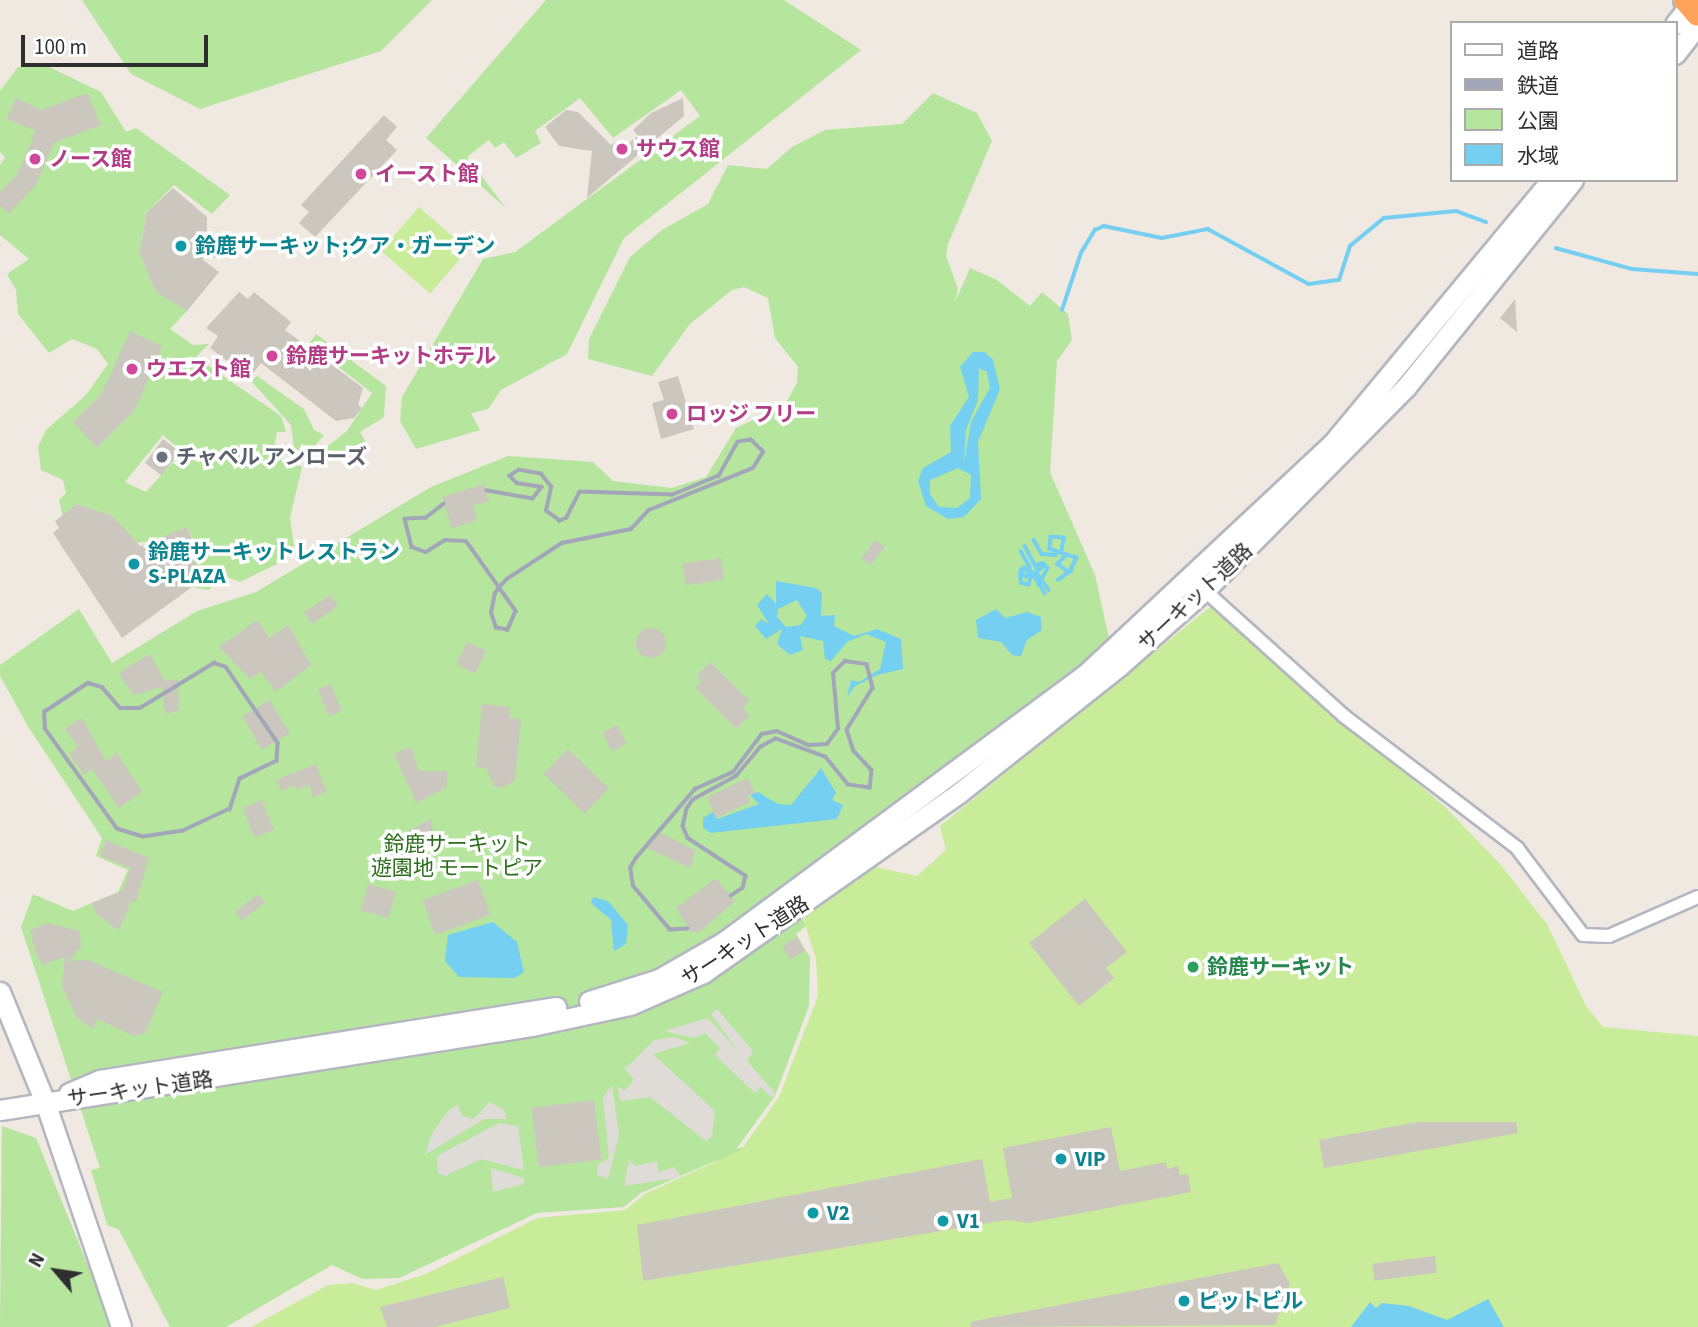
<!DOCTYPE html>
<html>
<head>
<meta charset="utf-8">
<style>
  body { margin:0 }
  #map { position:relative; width:1698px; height:1327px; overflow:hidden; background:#efe9e1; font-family:"Source Sans 3","Noto Sans JP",sans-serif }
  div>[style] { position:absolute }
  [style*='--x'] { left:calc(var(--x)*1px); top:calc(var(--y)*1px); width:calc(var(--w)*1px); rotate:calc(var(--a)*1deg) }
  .green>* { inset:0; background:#b6e59e }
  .pitch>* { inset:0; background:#c9ec9a; transform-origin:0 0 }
  .plaza>* { inset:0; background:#dfdcd8 }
  .water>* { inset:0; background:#75cff0 }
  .stream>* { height:3.5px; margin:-1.75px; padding:0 1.75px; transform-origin:1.75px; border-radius:1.75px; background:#75cff0 }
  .building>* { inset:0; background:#cbc7bf; transform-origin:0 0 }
  .round { border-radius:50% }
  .roads { filter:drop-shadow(2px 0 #b4b7c1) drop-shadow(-2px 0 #b4b7c1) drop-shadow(0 2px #b4b7c1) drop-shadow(0 -2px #b4b7c1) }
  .street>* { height:12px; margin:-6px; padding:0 6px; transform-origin:6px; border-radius:6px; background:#fff }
  .secondary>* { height:19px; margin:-9.5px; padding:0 9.5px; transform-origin:9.5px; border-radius:9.5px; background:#fff }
  .highway>* { height:24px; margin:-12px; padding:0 12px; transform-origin:12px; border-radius:12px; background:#ffa35c }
  .rail>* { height:3.5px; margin:-1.75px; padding:0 1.75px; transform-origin:1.75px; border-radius:1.75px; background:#a3a6b8 }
  .dots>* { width:19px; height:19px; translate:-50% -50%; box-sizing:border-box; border:4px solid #fff; border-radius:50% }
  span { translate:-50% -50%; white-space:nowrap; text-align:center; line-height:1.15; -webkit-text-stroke:7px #fff; paint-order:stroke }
  .hotel-label { font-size:21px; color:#b23c85; font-weight:700 }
  .left { translate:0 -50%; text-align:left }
  .culture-label { font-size:21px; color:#0d838f; font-weight:700 }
  .worship-label { font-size:21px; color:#5b616d; font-weight:700 }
  .street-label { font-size:21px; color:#2e2e2e }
  .park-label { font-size:21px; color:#2c6e1b }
  .leisure-label { font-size:21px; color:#27864d; font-weight:700 }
  .legend { position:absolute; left:1450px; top:21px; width:228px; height:161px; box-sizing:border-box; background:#fff; border:2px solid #ababab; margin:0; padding:9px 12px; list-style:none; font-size:21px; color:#2e2e2e }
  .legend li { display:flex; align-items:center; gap:14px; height:35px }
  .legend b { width:35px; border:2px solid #ababab }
  .north { position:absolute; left:21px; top:1236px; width:70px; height:70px; -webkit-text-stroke:5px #fff; paint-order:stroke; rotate:299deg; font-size:19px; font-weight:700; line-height:28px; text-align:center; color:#2e2e2e }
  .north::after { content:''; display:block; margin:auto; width:24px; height:32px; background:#2e2e2e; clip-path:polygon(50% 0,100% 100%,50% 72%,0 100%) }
  .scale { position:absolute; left:21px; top:35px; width:187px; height:32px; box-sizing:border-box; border:4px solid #2e2e2e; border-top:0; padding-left:9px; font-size:21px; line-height:24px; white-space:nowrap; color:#2e2e2e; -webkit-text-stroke:5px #fff; paint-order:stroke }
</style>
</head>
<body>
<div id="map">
  <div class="green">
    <div style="clip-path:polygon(82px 0,432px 0,381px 51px,200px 109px,131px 74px)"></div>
    <div style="clip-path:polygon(546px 0,784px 0,861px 50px,624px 238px,567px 354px,501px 390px,488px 409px,471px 413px,480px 430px,416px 449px,400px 421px,402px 397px,483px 259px,515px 252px,700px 116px,681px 90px,613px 138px,580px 98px,535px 131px,541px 143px,516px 158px,504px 142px,495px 148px,489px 140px,467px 157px,506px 208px,426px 138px)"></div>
    <div style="clip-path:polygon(evenodd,43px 64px,101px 92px,126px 132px,136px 128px,230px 195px,212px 214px,174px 185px,147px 212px,139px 252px,156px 291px,187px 311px,170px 329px,193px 345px,209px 344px,196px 357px,281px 416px,286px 432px,277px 432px,273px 454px,302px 467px,290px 518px,294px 546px,283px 561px,240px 582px,227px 577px,208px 590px,192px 587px,187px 551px,195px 545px,187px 527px,161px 540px,135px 543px,113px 516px,77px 504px,64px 522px,59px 500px,66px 493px,63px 480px,41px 470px,38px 447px,46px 430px,86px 395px,108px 364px,97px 349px,72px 339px,49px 353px,18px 314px,16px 290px,7px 274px,29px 259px,0 235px,0 165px,5px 157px,0 152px,0 91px,18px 67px,43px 64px,163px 435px,182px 452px,146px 492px,125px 482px,163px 435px)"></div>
    <div style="clip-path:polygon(933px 93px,977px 113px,992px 141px,948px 244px,946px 256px,958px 289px,955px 302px,970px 268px,997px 280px,1030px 306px,1042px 292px,1068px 314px,1072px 340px,1057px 361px,1050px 472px,1095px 575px,1109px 638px,800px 915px,806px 926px,796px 934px,810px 957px,809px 1006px,775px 1096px,737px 1148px,786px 1144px,713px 1162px,641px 1193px,624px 1207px,537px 1213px,399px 1278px,362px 1279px,332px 1265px,226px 1327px,170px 1327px,119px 1230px,107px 1225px,91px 1170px,100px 1168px,21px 927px,33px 894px,73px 911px,118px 892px,128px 870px,96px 856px,102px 838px,29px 728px,0 676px,0 665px,79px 609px,112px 663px,197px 611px,256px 592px,431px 487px,508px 456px,593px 462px,613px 481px,672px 488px,706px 477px,736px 428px,785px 405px,797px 383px,798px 367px,775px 338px,768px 298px,744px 287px,732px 290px,690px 324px,652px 376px,588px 359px,589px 339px,630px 257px,662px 230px,708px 204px,728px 165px,767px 169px,792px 147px,825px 130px,902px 124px)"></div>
    <div style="clip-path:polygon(316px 334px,386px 386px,384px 417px,360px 432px,367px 444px,339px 461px,333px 451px,323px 450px,347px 431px,372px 393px,309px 344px)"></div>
    <div style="clip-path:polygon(257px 376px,304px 409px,314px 430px,324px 435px,303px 460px,295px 456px,291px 425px,251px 381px)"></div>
    <div style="clip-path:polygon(2px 1126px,36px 1138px,113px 1327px,0 1327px)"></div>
  </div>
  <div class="pitch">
    <div style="left:419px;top:207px;width:65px;height:58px;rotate:41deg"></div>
    <div style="clip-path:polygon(1210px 607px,1444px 806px,1500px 864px,1547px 924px,1586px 1006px,1603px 1027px,1698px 1036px,1698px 1327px,251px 1327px,328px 1285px,353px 1283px,376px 1290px,426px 1274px,537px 1218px,625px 1210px,645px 1194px,741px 1150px,779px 1097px,818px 996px,816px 959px,804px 920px,809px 910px,875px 867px,917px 876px,946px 850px,940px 826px)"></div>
  </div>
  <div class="plaza">
    <div style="clip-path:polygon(717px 1009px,753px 1051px,747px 1061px,775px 1093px,772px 1098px,761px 1087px,755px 1093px,715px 1055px,720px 1048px,705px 1033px,694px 1038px,664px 1031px,708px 1018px,739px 1052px,711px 1014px)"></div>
    <div style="clip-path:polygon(674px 1037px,690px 1043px,653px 1054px,715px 1111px,712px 1136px,706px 1141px,650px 1097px,620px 1101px,618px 1086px,624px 1091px,634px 1080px,625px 1069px,654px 1040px)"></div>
    <div style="clip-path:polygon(612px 1085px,619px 1135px,608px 1179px,597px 1175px,598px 1165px,609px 1158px,603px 1098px)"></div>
    <div style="clip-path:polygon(489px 1102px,503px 1109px,507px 1119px,484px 1119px,425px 1155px,432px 1133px,449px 1110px,458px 1105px,462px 1116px,474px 1119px)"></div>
    <div style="clip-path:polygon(499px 1123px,518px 1126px,524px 1170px,481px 1159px,445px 1176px,438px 1173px,437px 1156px)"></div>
    <div style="clip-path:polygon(629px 1160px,635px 1166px,657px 1161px,659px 1173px,673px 1167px,682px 1177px,624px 1186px)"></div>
    <div style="clip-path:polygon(491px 1168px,524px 1178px,524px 1184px,493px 1192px)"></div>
  </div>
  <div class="water">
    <div style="clip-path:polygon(evenodd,973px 352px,985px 352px,993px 360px,1000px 389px,978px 442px,981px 499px,964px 517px,948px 519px,926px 506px,918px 481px,923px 468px,951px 452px,950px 426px,969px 397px,960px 367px,973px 352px,979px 368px,987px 372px,990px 388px,971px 422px,964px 462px,966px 430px,978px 400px,979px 368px,973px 352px,958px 468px,971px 475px,970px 498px,957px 508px,939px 507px,930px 494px,930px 480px,958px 468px)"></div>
    <div style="clip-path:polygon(evenodd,776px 581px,816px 588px,822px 593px,821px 616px,835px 615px,834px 626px,854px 636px,877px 629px,901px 639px,903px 669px,877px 675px,855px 686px,847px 697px,851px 680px,859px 682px,880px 669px,886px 642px,866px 634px,847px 642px,831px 661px,825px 659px,823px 641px,800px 636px,803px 650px,790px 655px,777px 644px,782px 629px,766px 639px,755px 626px,761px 619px,769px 624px,757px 605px,767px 594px,776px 604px,776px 581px,797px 600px,807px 616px,801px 625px,786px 627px,777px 617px,778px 609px,797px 600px)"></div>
    <div style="clip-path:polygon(996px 609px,1005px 618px,1027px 612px,1041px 617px,1042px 630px,1027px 640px,1021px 656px,1012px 655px,1001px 642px,978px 638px,976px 620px)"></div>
    <div style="clip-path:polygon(821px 768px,836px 793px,832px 800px,843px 805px,837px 819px,711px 833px,703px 828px,703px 818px,713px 812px,717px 819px,759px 804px,750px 795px,758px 792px,778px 804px,791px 805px)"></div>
    <div style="clip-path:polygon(593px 897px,608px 901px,628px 925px,626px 944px,614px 951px,611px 920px,591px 903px)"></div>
    <div style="clip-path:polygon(493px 922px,517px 942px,524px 972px,515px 978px,459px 977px,445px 961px,448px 935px)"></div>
    <div style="clip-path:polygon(1488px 1299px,1504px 1327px,1351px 1327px,1370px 1302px,1376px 1308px,1382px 1303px,1409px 1306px,1447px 1320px)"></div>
  </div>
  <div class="stream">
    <div style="--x:1556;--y:248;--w:79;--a:15.4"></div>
    <div style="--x:1632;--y:269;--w:66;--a:4.3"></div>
    <div style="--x:1062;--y:310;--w:60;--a:-71.6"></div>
    <div style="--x:1081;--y:253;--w:27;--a:-59"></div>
    <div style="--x:1095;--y:230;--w:10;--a:-24"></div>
    <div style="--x:1104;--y:226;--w:59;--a:11.7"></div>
    <div style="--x:1162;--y:238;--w:47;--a:-11.1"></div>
    <div style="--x:1208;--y:229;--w:115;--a:28.6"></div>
    <div style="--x:1309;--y:284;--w:30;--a:-8"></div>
    <div style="--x:1339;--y:280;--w:36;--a:-72"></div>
    <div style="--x:1350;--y:246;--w:44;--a:-39.5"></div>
    <div style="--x:1384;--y:218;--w:72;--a:-5.6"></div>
    <div style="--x:1456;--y:211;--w:32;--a:20"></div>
    <div style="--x:1034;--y:540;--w:16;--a:60"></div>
    <div style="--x:1042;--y:554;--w:14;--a:4"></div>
    <div style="--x:1025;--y:546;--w:24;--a:62"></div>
    <div style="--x:1021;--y:551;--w:18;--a:61"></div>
    <div style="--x:1030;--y:567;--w:6;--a:99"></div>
    <div style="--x:1029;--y:573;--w:4;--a:117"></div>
    <div style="--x:1027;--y:577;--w:6;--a:-162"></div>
    <div style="--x:1021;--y:575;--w:2;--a:-117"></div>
    <div style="--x:1020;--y:573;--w:3;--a:-72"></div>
    <div style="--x:1021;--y:570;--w:4;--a:-34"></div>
    <div style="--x:1024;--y:568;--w:4;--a:14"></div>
    <div style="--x:1028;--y:569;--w:2;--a:27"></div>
    <div style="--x:1030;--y:570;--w:1;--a:45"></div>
    <div style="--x:1031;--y:571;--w:4;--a:76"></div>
    <div style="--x:1032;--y:575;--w:10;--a:107"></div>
    <div style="--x:1029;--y:585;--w:8;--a:-166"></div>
    <div style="--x:1021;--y:583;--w:7;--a:-98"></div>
    <div style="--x:1020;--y:576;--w:4;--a:-76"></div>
    <div style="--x:1021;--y:572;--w:7;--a:-27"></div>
    <div style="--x:1027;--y:569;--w:2;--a:27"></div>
    <div style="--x:1029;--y:570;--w:3;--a:45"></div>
    <div style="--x:1031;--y:572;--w:11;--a:52"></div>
    <div style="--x:1038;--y:581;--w:14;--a:60"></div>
    <div style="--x:1061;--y:552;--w:14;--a:-78"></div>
    <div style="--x:1064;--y:538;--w:13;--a:-176"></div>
    <div style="--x:1051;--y:537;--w:12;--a:95"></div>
    <div style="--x:1050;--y:549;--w:28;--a:18"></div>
    <div style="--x:1077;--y:558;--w:16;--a:117"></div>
    <div style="--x:1067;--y:555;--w:13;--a:135"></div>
    <div style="--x:1058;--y:564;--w:11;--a:38"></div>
    <div style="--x:1036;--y:565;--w:7;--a:-16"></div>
    <div style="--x:1043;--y:563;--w:7;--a:45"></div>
    <div style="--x:1048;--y:568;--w:19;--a:118"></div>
    <div style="--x:1039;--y:585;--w:12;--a:-110"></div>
    <div style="--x:1035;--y:574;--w:11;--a:-45"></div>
    <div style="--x:1043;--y:566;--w:7;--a:135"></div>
    <div style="--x:1036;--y:572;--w:22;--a:54"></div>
    <div style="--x:1058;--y:580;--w:17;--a:-36"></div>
  </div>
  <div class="building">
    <div style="clip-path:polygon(87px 93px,101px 125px,54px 143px,36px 185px,9px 214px,0 205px,0 192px,17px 175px,36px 131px,7px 119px,16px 98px,42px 110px)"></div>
    <div style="clip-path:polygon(683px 98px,684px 116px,587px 198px,592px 151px,559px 146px,545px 127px,566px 110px,578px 112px,611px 145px,616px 141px,622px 148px,638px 136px,633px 130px,651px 113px)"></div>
    <div style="clip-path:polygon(384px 115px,397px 127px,386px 140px,397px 150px,315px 237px,299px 223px,309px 212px,301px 205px)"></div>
    <div style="clip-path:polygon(173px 188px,207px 217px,207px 240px,223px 240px,224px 257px,202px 259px,219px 272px,187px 311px,156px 292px,139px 252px,147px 212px)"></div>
    <div style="clip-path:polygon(239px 292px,248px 299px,254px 292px,291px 322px,285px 330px,363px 388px,358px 405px,362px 408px,354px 418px,336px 421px,261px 363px,249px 378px,210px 348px,218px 336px,206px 328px)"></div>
    <div style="clip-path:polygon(1515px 299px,1517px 332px,1500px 318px)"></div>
    <div style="clip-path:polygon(130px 331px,162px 346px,135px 410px,97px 448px,73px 422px,102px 393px)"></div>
    <div style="clip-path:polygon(678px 376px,694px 429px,661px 439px,652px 403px,664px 400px,658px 382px)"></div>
    <div style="left:163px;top:439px;width:21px;height:30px;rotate:37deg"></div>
    <div style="clip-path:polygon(484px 484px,489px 501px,473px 506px,477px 520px,452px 529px,442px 497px)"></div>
    <div style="clip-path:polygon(77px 504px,113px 516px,140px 546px,187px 527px,195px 546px,187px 551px,201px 573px,190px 580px,192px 587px,122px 638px,53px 533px,59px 528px,55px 521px)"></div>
    <div style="clip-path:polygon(875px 540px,885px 547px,870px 565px,861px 559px)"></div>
    <div style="left:721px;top:558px;width:22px;height:39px;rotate:82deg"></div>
    <div style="left:330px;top:595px;width:14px;height:31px;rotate:56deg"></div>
    <div style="clip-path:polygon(257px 620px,269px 638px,288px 625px,311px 665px,276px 692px,261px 672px,250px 679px,219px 647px)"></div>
    <div class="round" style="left:636px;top:628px;width:30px;height:30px"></div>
    <div style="left:467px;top:642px;width:21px;height:25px;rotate:25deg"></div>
    <div style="clip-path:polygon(150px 654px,165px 681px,178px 679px,179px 710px,165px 714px,162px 687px,134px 695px,121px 678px,120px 672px)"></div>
    <div style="clip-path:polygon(710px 662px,750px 701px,743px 708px,750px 715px,736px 729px,695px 688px,702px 681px,697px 676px)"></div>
    <div style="left:331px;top:684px;width:29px;height:14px;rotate:68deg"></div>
    <div style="left:270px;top:700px;width:39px;height:32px;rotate:60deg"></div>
    <div style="clip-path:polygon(482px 704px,510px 707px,509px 718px,521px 719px,515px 781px,502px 788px,495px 787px,486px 768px,476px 767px)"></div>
    <div style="clip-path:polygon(82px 718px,106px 761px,117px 753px,142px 792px,119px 808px,92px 769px,84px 775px,69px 754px,78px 747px,65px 729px)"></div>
    <div style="left:617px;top:725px;width:21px;height:17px;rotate:62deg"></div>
    <div style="clip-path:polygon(411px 747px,419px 771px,448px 771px,446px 788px,416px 803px,394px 753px)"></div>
    <div style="left:568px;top:749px;width:57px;height:35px;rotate:44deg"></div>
    <div style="clip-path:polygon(316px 764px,327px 792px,313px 797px,309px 785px,297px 790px,295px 785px,281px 791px,276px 780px)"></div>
    <div style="clip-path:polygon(748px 778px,755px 793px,748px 796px,750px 802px,716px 818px,707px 797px)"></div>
    <div style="left:262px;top:800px;width:32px;height:21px;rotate:68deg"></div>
    <div style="clip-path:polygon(431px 819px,435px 848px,409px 859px,400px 835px)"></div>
    <div style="clip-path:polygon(661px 833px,696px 851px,690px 868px,647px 848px)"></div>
    <div style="clip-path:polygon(106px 840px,149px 858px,136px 902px,131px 901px,119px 930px,97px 915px,92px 903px,122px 891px,131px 868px,100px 856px)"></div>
    <div style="clip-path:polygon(716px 878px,735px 901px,700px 932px,691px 932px,676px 908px)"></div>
    <div style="left:478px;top:880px;width:37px;height:59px;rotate:70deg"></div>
    <div style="left:368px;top:884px;width:29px;height:27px;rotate:16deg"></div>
    <div style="left:258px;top:894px;width:11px;height:29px;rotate:52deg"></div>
    <div style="clip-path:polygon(1085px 899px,1127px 952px,1106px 968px,1114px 978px,1079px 1006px,1029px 943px)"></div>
    <div style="clip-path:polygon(48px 923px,79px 931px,81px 946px,70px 961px,88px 960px,163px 992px,145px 1033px,134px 1036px,97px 1019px,93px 1029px,77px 1018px,62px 986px,65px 957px,43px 965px,36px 954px,30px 930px)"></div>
    <div style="left:797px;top:937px;width:16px;height:17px;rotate:60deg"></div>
    <div style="left:594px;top:1100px;width:60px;height:63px;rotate:83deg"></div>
    <div style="clip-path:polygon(1418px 1122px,1516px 1122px,1518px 1133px,1324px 1168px,1319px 1140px)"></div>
    <div style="clip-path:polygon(1111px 1127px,1120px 1171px,1166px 1162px,1167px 1169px,1178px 1166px,1180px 1175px,1188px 1174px,1191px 1192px,1029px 1223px,1006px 1220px,643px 1281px,637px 1225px,982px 1159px,990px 1202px,1012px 1198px,1003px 1148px)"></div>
    <div style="left:1435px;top:1256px;width:17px;height:63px;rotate:83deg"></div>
    <div style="clip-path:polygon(1278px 1263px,1290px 1284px,1275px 1325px,971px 1327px,970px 1322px)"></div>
    <div style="clip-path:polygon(503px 1277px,510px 1308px,435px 1327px,387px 1327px,380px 1307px)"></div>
  </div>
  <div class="roads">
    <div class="street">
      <div style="--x:1192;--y:579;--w:205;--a:42"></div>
      <div style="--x:1344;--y:716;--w:218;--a:37.3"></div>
      <div style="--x:1517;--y:848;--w:109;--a:52.8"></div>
      <div style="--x:1583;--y:935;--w:26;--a:2"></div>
      <div style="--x:1609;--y:936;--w:97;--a:-23.7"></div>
    </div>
    <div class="secondary">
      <div style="--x:1675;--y:24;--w:31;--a:-52"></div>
      <div style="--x:1675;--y:54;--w:37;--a:-52"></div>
      <div style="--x:0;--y:992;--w:119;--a:67.8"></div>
      <div style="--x:45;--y:1102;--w:237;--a:71.3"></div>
      <div style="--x:589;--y:1001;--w:73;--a:-17.4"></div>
      <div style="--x:659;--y:979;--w:76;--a:-29.9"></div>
      <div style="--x:725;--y:941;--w:450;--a:-36.5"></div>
      <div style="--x:1087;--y:673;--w:335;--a:-43.1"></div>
      <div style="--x:1332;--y:444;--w:343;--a:-50.3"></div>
      <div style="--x:69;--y:1093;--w:34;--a:-23"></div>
      <div style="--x:100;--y:1080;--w:462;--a:-9.1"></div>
      <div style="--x:0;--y:1110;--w:539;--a:-8.97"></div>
      <div style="--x:532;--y:1026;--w:100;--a:-12.1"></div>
      <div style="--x:630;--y:1005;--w:80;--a:-23.7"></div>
      <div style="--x:703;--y:973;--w:313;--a:-35.1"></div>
      <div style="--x:959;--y:793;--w:204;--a:-38.4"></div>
      <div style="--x:1119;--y:666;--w:115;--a:-41.5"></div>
      <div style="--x:1205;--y:590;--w:286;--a:-45.3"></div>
      <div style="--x:1406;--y:387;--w:266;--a:-51.1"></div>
    </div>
    <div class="highway">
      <div style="--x:1686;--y:0;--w:18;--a:49"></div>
    </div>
  </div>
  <div class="rail">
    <div style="--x:444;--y:504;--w:23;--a:142"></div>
    <div style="--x:426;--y:518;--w:21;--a:177"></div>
    <div style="--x:405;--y:519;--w:29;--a:76"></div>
    <div style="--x:412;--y:547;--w:15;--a:20"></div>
    <div style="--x:426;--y:552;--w:22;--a:-32"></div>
    <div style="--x:445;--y:540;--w:21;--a:3"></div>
    <div style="--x:466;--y:541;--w:6;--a:51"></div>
    <div style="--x:470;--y:546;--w:80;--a:54.7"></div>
    <div style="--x:516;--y:611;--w:21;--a:113"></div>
    <div style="--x:508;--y:630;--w:12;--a:-171"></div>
    <div style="--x:496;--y:628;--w:16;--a:-108"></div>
    <div style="--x:491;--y:613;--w:20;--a:-79"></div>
    <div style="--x:495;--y:593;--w:11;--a:-52"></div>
    <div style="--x:502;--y:584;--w:7;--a:-45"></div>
    <div style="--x:507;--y:579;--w:66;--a:-33.2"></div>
    <div style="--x:562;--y:543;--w:70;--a:-11.5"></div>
    <div style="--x:631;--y:529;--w:26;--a:-47"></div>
    <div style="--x:649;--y:510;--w:112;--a:-22"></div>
    <div style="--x:753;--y:468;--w:19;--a:-58"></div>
    <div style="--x:763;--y:452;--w:17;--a:-135"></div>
    <div style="--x:751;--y:440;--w:13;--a:171"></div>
    <div style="--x:738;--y:442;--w:39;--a:119"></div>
    <div style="--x:719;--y:476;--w:50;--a:157.6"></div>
    <div style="--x:673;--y:495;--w:93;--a:-178.2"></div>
    <div style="--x:580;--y:492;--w:29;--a:117"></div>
    <div style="--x:567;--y:518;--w:8;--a:157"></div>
    <div style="--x:560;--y:521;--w:17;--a:-144"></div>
    <div style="--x:546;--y:511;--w:25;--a:-78"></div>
    <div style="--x:551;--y:487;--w:16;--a:-128"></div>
    <div style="--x:541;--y:474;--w:22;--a:-170"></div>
    <div style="--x:519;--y:470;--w:11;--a:146"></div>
    <div style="--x:510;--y:476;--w:10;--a:45"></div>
    <div style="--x:517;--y:483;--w:25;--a:9"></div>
    <div style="--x:542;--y:487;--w:15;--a:127"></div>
    <div style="--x:533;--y:499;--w:47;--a:-170.1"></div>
    <div style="--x:214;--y:663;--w:13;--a:18"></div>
    <div style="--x:226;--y:667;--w:92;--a:55.6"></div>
    <div style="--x:278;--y:743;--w:18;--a:93"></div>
    <div style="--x:277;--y:761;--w:41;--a:154.1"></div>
    <div style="--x:240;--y:779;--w:32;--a:108"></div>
    <div style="--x:230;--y:809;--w:52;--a:154.9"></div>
    <div style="--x:183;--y:831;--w:40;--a:171.5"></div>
    <div style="--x:143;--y:837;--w:27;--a:-163"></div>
    <div style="--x:117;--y:829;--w:123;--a:-125.8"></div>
    <div style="--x:45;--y:729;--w:17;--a:-93"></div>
    <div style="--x:44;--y:712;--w:53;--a:-33.4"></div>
    <div style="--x:88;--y:683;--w:15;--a:16"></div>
    <div style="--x:102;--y:687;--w:28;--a:49"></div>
    <div style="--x:120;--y:708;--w:20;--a:0"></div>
    <div style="--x:140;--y:708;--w:87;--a:-31.3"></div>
    <div style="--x:688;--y:929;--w:18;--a:177"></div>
    <div style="--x:670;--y:930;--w:57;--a:-130.1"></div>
    <div style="--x:633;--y:886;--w:18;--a:-99"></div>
    <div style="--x:630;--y:868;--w:12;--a:-59"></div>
    <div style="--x:636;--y:858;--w:91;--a:-49.5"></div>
    <div style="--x:695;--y:789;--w:42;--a:-24.1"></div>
    <div style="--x:733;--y:772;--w:48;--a:-52.7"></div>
    <div style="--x:762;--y:734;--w:15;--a:-11"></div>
    <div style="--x:777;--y:731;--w:35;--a:24"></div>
    <div style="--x:809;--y:745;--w:18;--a:-3"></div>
    <div style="--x:827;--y:744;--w:19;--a:-54"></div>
    <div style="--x:838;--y:729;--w:56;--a:-95.1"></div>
    <div style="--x:833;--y:673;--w:17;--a:-45"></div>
    <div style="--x:845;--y:661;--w:22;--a:8"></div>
    <div style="--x:867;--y:664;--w:25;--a:76"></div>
    <div style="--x:873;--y:688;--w:49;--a:121.8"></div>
    <div style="--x:847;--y:730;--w:22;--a:72"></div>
    <div style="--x:854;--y:751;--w:26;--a:47"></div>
    <div style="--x:872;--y:770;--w:18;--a:96"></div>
    <div style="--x:870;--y:788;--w:22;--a:-172"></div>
    <div style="--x:848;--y:785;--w:36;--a:-129"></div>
    <div style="--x:825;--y:757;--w:52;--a:-159.8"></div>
    <div style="--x:776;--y:739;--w:17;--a:152"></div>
    <div style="--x:761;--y:747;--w:38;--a:130"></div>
    <div style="--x:737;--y:776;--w:50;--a:151.4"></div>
    <div style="--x:693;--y:800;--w:11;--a:124"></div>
    <div style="--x:687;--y:809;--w:17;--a:103"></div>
    <div style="--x:683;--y:826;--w:13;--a:67"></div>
    <div style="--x:688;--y:838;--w:69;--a:33.2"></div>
    <div style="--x:746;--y:876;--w:12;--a:104"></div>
    <div style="--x:743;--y:888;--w:14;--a:146"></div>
  </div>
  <div class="dots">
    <div style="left:622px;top:149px;background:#d1479c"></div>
    <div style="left:35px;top:159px;background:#d1479c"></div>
    <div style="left:361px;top:174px;background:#d1479c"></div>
    <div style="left:181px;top:246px;background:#0f9aa8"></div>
    <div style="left:272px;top:356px;background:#d1479c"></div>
    <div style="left:132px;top:369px;background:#d1479c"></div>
    <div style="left:672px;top:414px;background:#d1479c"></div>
    <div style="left:162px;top:457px;background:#6b7280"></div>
    <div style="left:134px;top:564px;background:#0f9aa8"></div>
    <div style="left:1193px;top:967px;background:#2e9e5b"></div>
    <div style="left:1061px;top:1159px;background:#0f9aa8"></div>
    <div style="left:813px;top:1213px;background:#0f9aa8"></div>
    <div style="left:943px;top:1221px;background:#0f9aa8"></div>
    <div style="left:1184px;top:1301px;background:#0f9aa8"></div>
  </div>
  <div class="hotel-label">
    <span class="left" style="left:636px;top:149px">サウス館</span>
    <span class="left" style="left:49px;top:159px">ノース館</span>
    <span class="left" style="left:375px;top:174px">イースト館</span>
    <span class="left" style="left:286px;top:356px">鈴鹿サーキットホテル</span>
    <span class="left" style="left:146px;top:369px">ウエスト館</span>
    <span class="left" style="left:686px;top:414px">ロッジ フリー</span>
  </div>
  <div class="culture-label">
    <span class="left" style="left:195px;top:246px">鈴鹿サーキット;クア・ガーデン</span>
    <span class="left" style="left:148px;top:564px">鈴鹿サーキットレストラン<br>S-PLAZA</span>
    <span class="left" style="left:1075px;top:1159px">VIP</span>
    <span class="left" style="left:827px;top:1213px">V2</span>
    <span class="left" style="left:957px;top:1221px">V1</span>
    <span class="left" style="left:1198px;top:1301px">ピットビル</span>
  </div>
  <div class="worship-label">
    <span class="left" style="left:176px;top:457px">チャペル アンローズ</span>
  </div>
  <div class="street-label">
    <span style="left:1195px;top:597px;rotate:-43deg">サーキット道路</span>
    <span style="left:745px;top:941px;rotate:-33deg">サーキット道路</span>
    <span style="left:140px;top:1089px;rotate:-8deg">サーキット道路</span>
  </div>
  <div class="park-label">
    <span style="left:457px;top:856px">鈴鹿サーキット<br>遊園地 モートピア</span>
  </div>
  <div class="leisure-label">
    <span class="left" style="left:1207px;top:967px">鈴鹿サーキット</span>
  </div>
  <ul class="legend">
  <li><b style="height:9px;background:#fff"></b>道路</li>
  <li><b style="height:9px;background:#a3a6b8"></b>鉄道</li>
  <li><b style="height:19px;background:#b6e59e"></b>公園</li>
  <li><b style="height:19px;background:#75cff0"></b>水域</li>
  </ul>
  <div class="north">N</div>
  <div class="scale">100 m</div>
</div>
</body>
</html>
